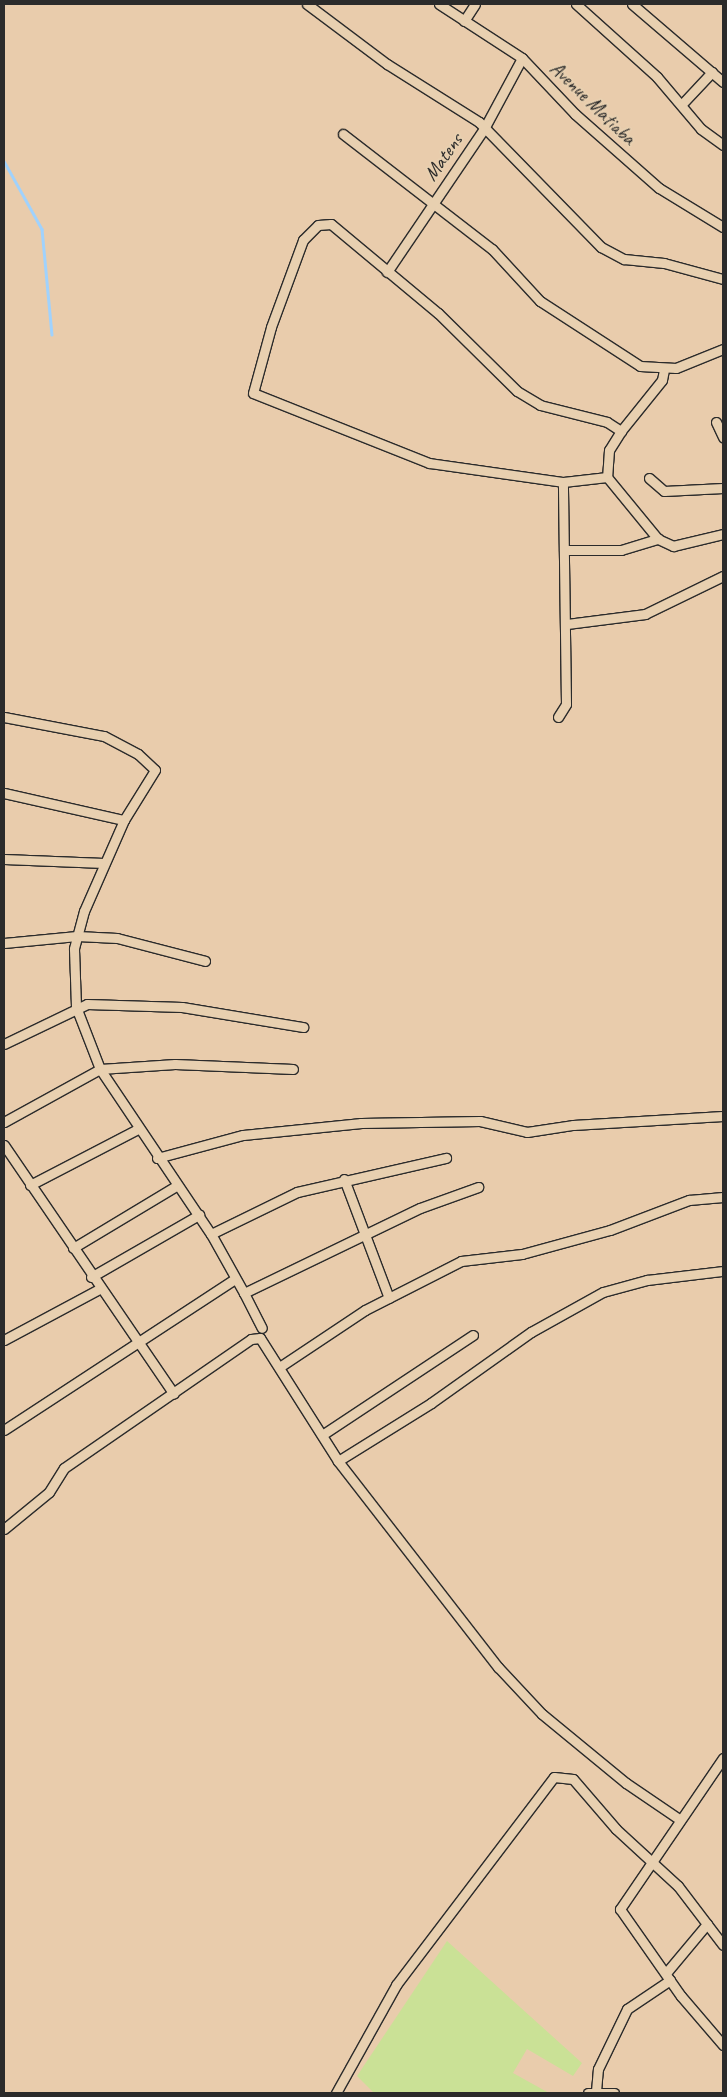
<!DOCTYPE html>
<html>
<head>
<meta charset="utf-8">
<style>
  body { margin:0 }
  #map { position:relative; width:727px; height:2097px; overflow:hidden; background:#e9ccac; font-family:Caveat,sans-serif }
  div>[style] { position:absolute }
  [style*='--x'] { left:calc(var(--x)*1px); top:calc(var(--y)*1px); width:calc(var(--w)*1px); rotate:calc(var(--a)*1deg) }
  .green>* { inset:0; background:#cae196 }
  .stream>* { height:2.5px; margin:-1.25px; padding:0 1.25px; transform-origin:1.25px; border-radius:1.25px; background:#a0d2fd }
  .roads { filter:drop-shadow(1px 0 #2b2b2b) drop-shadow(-1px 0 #2b2b2b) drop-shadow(0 1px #2b2b2b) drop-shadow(0 -1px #2b2b2b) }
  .street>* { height:9px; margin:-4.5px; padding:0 4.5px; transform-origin:4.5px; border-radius:4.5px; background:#e8d0b0 }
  span { translate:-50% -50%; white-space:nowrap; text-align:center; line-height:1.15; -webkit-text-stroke:4px #e8d0b0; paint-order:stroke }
  .street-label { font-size:20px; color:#2b2b2b }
  .frame { position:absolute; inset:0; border:5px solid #2b2b2b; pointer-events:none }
</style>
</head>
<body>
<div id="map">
  <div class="green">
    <div style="clip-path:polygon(447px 1941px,582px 2063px,573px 2076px,527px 2049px,513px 2073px,549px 2093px,374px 2093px,357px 2076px)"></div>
  </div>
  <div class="stream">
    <div style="--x:4;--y:161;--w:78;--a:60.8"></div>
    <div style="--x:42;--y:229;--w:106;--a:84.6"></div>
  </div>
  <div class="roads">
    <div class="street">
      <div style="--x:307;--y:4;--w:100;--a:36.9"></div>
      <div style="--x:387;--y:64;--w:109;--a:32.2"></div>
      <div style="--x:479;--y:122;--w:175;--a:45.7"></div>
      <div style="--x:601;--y:247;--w:26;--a:28"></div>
      <div style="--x:624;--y:259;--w:40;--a:5.7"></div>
      <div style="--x:664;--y:263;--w:61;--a:15.2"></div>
      <div style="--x:439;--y:4;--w:99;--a:33"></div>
      <div style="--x:522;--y:58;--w:77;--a:46.6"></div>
      <div style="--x:575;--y:114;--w:112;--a:41.4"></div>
      <div style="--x:659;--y:188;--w:75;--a:31.4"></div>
      <div style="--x:576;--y:4;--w:109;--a:42"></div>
      <div style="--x:657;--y:77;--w:68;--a:49.8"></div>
      <div style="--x:701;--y:129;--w:27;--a:36"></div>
      <div style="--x:632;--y:4;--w:120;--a:40.6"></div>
      <div style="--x:464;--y:21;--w:20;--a:-57"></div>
      <div style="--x:682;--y:104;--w:44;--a:-46.8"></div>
      <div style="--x:343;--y:134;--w:188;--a:37.7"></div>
      <div style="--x:492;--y:249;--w:71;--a:47.3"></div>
      <div style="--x:540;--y:301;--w:119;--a:33"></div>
      <div style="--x:640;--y:366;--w:36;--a:3"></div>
      <div style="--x:676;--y:368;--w:51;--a:-22"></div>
      <div style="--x:387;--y:272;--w:175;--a:-55.9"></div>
      <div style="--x:485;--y:127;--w:78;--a:-61.8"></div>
      <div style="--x:716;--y:422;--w:17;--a:65"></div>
      <div style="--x:621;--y:431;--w:22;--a:122"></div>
      <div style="--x:609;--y:450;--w:27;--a:94"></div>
      <div style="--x:607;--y:477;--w:80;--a:50.6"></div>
      <div style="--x:658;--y:539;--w:17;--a:25"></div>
      <div style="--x:673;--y:546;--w:51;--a:-13.5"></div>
      <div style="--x:607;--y:477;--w:44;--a:173.5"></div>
      <div style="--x:563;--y:482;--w:135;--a:-171.9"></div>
      <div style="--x:429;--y:463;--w:189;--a:-158.3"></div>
      <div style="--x:253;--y:393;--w:68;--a:-74.7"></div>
      <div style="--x:271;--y:327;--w:93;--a:-69.8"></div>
      <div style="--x:303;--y:240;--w:21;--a:-45"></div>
      <div style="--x:318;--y:225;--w:13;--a:-4"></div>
      <div style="--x:331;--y:224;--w:139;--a:39.8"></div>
      <div style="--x:438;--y:313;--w:111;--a:44.6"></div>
      <div style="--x:517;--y:391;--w:27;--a:31"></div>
      <div style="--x:540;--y:405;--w:69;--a:14.2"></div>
      <div style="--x:607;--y:422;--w:17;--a:33"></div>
      <div style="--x:621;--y:431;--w:65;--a:-51.2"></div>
      <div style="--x:662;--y:380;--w:10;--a:-79"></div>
      <div style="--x:649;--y:478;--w:20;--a:41"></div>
      <div style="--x:664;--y:491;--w:59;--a:-2.9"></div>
      <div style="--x:564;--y:550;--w:57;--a:0"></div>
      <div style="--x:621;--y:550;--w:39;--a:-17"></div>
      <div style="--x:567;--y:624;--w:79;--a:-7.3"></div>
      <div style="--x:645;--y:614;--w:87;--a:-26"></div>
      <div style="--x:4;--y:717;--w:102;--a:10.8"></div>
      <div style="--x:104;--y:736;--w:38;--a:28"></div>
      <div style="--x:138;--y:754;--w:23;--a:43"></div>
      <div style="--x:155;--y:770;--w:59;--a:121.8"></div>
      <div style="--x:124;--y:820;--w:99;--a:113.7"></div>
      <div style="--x:84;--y:911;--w:39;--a:105"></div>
      <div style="--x:74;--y:949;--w:58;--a:88"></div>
      <div style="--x:76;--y:1007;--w:66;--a:68.8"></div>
      <div style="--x:100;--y:1069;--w:199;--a:56.1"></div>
      <div style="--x:211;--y:1234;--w:68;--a:60.8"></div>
      <div style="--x:244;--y:1293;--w:195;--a:-25.8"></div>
      <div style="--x:420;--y:1208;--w:62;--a:-19.9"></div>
      <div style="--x:558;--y:717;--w:15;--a:-58"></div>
      <div style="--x:566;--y:704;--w:222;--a:-90.8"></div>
      <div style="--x:4;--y:793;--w:123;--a:12.7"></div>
      <div style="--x:4;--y:859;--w:100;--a:2.3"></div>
      <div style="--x:4;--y:943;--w:73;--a:-5.5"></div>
      <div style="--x:77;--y:936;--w:40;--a:2.9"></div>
      <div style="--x:117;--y:938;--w:91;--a:14.6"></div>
      <div style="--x:4;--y:1044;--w:92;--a:-25.7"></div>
      <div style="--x:87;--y:1004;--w:95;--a:1.8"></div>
      <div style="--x:182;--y:1007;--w:123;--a:9.4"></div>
      <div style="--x:4;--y:1122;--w:110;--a:-28.9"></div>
      <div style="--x:100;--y:1069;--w:75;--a:-3.8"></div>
      <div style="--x:175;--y:1064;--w:118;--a:2.4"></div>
      <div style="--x:4;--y:1145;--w:301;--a:55.7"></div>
      <div style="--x:157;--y:1158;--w:89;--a:-15"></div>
      <div style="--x:243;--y:1135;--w:119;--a:-5.8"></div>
      <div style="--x:361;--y:1123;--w:119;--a:-1"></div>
      <div style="--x:480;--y:1121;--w:48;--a:13.2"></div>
      <div style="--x:527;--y:1132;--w:47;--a:-8.7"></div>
      <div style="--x:573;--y:1125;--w:150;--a:-3.4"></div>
      <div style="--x:344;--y:1179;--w:127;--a:69.3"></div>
      <div style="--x:30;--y:1185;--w:122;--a:-27.4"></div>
      <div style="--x:211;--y:1234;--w:96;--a:-26"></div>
      <div style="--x:297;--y:1192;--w:153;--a:-12.9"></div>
      <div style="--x:73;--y:1248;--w:120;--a:-31"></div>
      <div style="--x:91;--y:1277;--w:125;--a:-29.9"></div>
      <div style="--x:244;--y:1293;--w:39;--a:63"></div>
      <div style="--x:4;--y:1340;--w:108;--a:-28.2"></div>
      <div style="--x:281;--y:1366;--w:101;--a:-33.7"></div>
      <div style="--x:365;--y:1310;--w:108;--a:-27"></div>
      <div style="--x:461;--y:1261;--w:61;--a:-6.5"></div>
      <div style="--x:522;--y:1254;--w:91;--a:-15.3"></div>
      <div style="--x:610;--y:1230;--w:85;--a:-20.8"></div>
      <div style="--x:689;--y:1200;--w:34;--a:-5"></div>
      <div style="--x:4;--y:1430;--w:276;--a:-33.2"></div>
      <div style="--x:322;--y:1435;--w:181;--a:-33.5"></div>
      <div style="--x:338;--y:1461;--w:110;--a:-31.9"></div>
      <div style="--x:431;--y:1403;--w:123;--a:-35.4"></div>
      <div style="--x:531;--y:1332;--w:82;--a:-29.1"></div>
      <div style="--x:603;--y:1292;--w:46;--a:-15.3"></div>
      <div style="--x:647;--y:1280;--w:77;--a:-6.8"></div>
      <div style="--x:4;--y:1529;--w:58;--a:-39.4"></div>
      <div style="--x:49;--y:1492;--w:28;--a:-58"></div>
      <div style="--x:64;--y:1468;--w:227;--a:-34.6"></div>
      <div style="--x:251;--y:1339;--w:9;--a:-6"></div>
      <div style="--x:260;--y:1338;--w:146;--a:57.6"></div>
      <div style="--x:338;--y:1461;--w:261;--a:52.2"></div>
      <div style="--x:498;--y:1667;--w:64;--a:46.9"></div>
      <div style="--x:542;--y:1714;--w:109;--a:39.4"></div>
      <div style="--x:626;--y:1783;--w:64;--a:34.2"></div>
      <div style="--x:723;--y:1758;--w:183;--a:124.3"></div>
      <div style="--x:620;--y:1909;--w:106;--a:55"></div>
      <div style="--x:681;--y:1996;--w:65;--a:49.4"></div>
      <div style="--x:666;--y:1973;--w:64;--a:-50.1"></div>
      <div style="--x:596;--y:2091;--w:22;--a:-85"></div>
      <div style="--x:598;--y:2069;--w:67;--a:-64.2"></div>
      <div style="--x:627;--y:2009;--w:52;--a:-34"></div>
      <div style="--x:336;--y:2093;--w:124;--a:-60.9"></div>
      <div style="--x:396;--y:1985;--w:261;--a:-52.8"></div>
      <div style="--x:554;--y:1777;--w:19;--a:6"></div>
      <div style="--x:573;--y:1779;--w:66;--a:49.3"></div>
      <div style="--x:616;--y:1829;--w:84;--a:42.6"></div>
      <div style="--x:678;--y:1886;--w:74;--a:52.7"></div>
      <div style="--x:588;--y:2093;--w:26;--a:0"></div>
    </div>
  </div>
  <div class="street-label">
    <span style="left:593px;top:103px;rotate:44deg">Avenue Matiaba</span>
    <span style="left:443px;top:157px;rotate:-55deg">Matens</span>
  </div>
  <div class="frame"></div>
</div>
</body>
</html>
